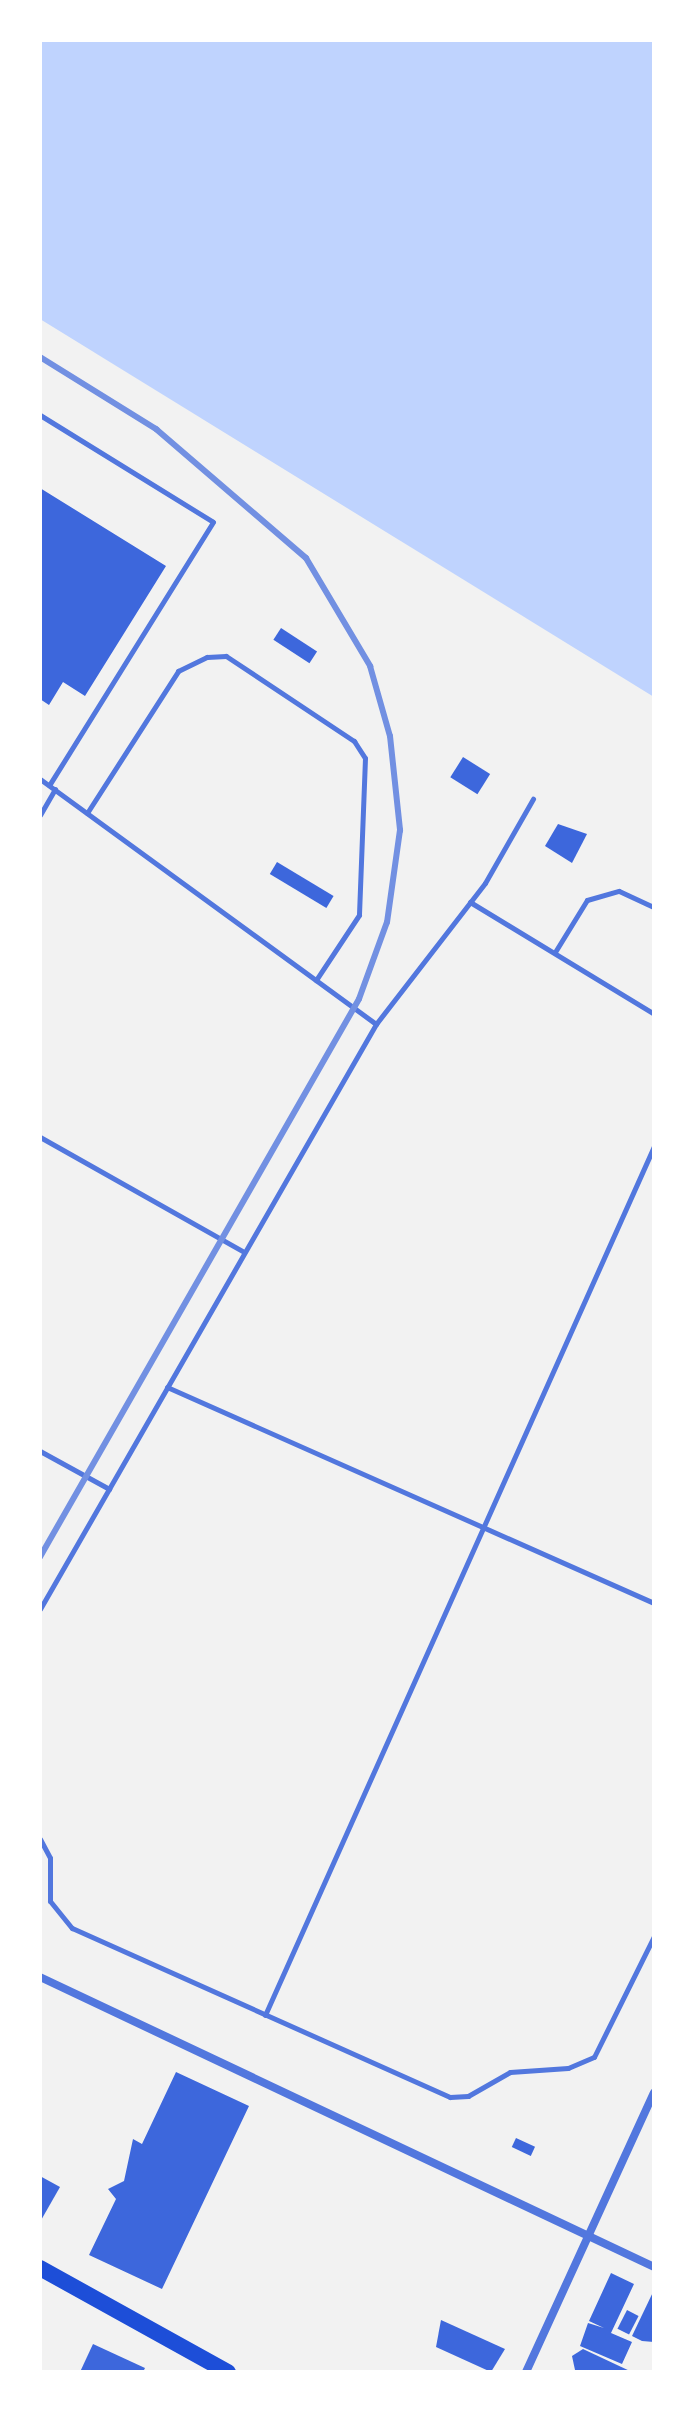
<!DOCTYPE html>
<html>
<head>
<meta charset="utf-8">
<style>
  body { margin:0 }
  #map { position:relative; width:694px; height:2412px; overflow:hidden; background:#f2f2f2; font-family:Montserrat,sans-serif }
  div>[style] { position:absolute }
  [style*='--x'] { left:calc(var(--x)*1px); top:calc(var(--y)*1px); width:calc(var(--w)*1px); rotate:calc(var(--a)*1deg) }
  .water>* { inset:0; background:#bfd3fe }
  .building>* { inset:0; background:#3d67dc; transform-origin:0 0 }
  .service>* { height:5px; margin:-2.5px; padding:0 2.5px; transform-origin:2.5px; border-radius:2.5px; background:#5277de }
  .minor>* { height:8px; margin:-4px; padding:0 4px; transform-origin:4px; border-radius:4px; background:#5277de }
  .secondary>* { height:16px; margin:-8px; padding:0 8px; transform-origin:8px; border-radius:8px; background:#1d4ed8 }
  .rail>* { height:6px; margin:-3px; padding:0 3px; transform-origin:3px; border-radius:3px; background:#7290e2 }
  span { translate:-50% -50%; white-space:nowrap; text-align:center; line-height:1.15; -webkit-text-stroke:8px #fff; paint-order:stroke }
  .frame { position:absolute; inset:0; border:42px solid #fff; pointer-events:none }
</style>
</head>
<body>
<div id="map">
  <div class="water">
    <div style="clip-path:polygon(40px 40px,654px 40px,654px 697px,40px 319px)"></div>
  </div>
  <div class="building">
    <div style="clip-path:polygon(40px 488px,166px 566px,85px 696px,63px 682px,49px 705px,40px 699px)"></div>
    <div style="left:281px;top:628px;width:43px;height:14px;rotate:33deg"></div>
    <div style="left:463px;top:757px;width:32px;height:24px;rotate:32deg"></div>
    <div style="clip-path:polygon(558px 824px,587px 834px,572px 863px,545px 846px)"></div>
    <div style="left:277px;top:862px;width:66px;height:14px;rotate:31deg"></div>
    <div style="clip-path:polygon(176px 2072px,249px 2106px,162px 2289px,89px 2255px,116px 2199px,108px 2189px,124px 2181px,133px 2139px,142px 2144px)"></div>
    <div style="left:516px;top:2138px;width:21px;height:10px;rotate:25deg"></div>
    <div style="clip-path:polygon(40px 2176px,60px 2187px,40px 2222px)"></div>
    <div style="clip-path:polygon(611px 2273px,634px 2284px,611px 2333px,632px 2342px,622px 2364px,580px 2346px,588px 2323px,604px 2328px,589px 2321px)"></div>
    <div style="clip-path:polygon(654px 2290px,654px 2342px,642px 2341px,632px 2336px)"></div>
    <div style="left:627px;top:2310px;width:13px;height:21px;rotate:27deg"></div>
    <div style="clip-path:polygon(441px 2320px,505px 2349px,491px 2372px,436px 2347px)"></div>
    <div style="clip-path:polygon(93px 2344px,145px 2368px,143px 2372px,80px 2372px)"></div>
    <div style="clip-path:polygon(583px 2349px,632px 2372px,575px 2370px,572px 2356px)"></div>
  </div>
  <div class="service">
    <div style="--x:40;--y:415;--w:203;--a:31.7"></div>
    <div style="--x:213;--y:522;--w:310;--a:121.9"></div>
    <div style="--x:40;--y:779;--w:416;--a:36.1"></div>
    <div style="--x:87;--y:813;--w:169;--a:-57.3"></div>
    <div style="--x:178;--y:671;--w:32;--a:-26"></div>
    <div style="--x:207;--y:657;--w:19;--a:-3"></div>
    <div style="--x:226;--y:656;--w:154;--a:33.6"></div>
    <div style="--x:354;--y:741;--w:20;--a:57"></div>
    <div style="--x:365;--y:758;--w:157;--a:92.2"></div>
    <div style="--x:359;--y:915;--w:78;--a:123.5"></div>
    <div style="--x:40;--y:815;--w:30;--a:-60"></div>
    <div style="--x:470;--y:902;--w:215;--a:31.3"></div>
    <div style="--x:555;--y:952;--w:61;--a:-58.4"></div>
    <div style="--x:587;--y:900;--w:33;--a:-16"></div>
    <div style="--x:619;--y:891;--w:38;--a:25"></div>
    <div style="--x:40;--y:1137;--w:234;--a:29.4"></div>
    <div style="--x:167;--y:1387;--w:533;--a:23.92"></div>
    <div style="--x:40;--y:1451;--w:79;--a:28.8"></div>
    <div style="--x:40;--y:1609;--w:675;--a:-60.13"></div>
    <div style="--x:376;--y:1024;--w:178;--a:-52.3"></div>
    <div style="--x:485;--y:883;--w:97;--a:-60.3"></div>
    <div style="--x:40;--y:1839;--w:21;--a:62"></div>
    <div style="--x:50;--y:1858;--w:43;--a:90"></div>
    <div style="--x:50;--y:1901;--w:35;--a:51"></div>
    <div style="--x:72;--y:1928;--w:414;--a:24.1"></div>
    <div style="--x:450;--y:2097;--w:18;--a:-3"></div>
    <div style="--x:468;--y:2096;--w:48;--a:-29.7"></div>
    <div style="--x:510;--y:2072;--w:58;--a:-3.9"></div>
    <div style="--x:568;--y:2068;--w:28;--a:-23"></div>
    <div style="--x:594;--y:2057;--w:135;--a:-63.6"></div>
    <div style="--x:265;--y:2015;--w:952;--a:-65.88"></div>
  </div>
  <div class="minor">
    <div style="--x:40;--y:1977;--w:679;--a:25.28"></div>
    <div style="--x:526;--y:2372;--w:307;--a:-65.4"></div>
  </div>
  <div class="secondary">
    <div style="--x:40;--y:2268;--w:215;--a:29"></div>
  </div>
  <div class="rail">
    <div style="--x:40;--y:357;--w:137;--a:31.8"></div>
    <div style="--x:156;--y:429;--w:198;--a:40.7"></div>
    <div style="--x:306;--y:558;--w:126;--a:59.3"></div>
    <div style="--x:370;--y:666;--w:73;--a:74.1"></div>
    <div style="--x:390;--y:736;--w:95;--a:83.9"></div>
    <div style="--x:400;--y:830;--w:93;--a:98"></div>
    <div style="--x:387;--y:922;--w:82;--a:110"></div>
    <div style="--x:359;--y:999;--w:643;--a:119.76"></div>
  </div>
  <div class="frame"></div>
</div>
</body>
</html>
